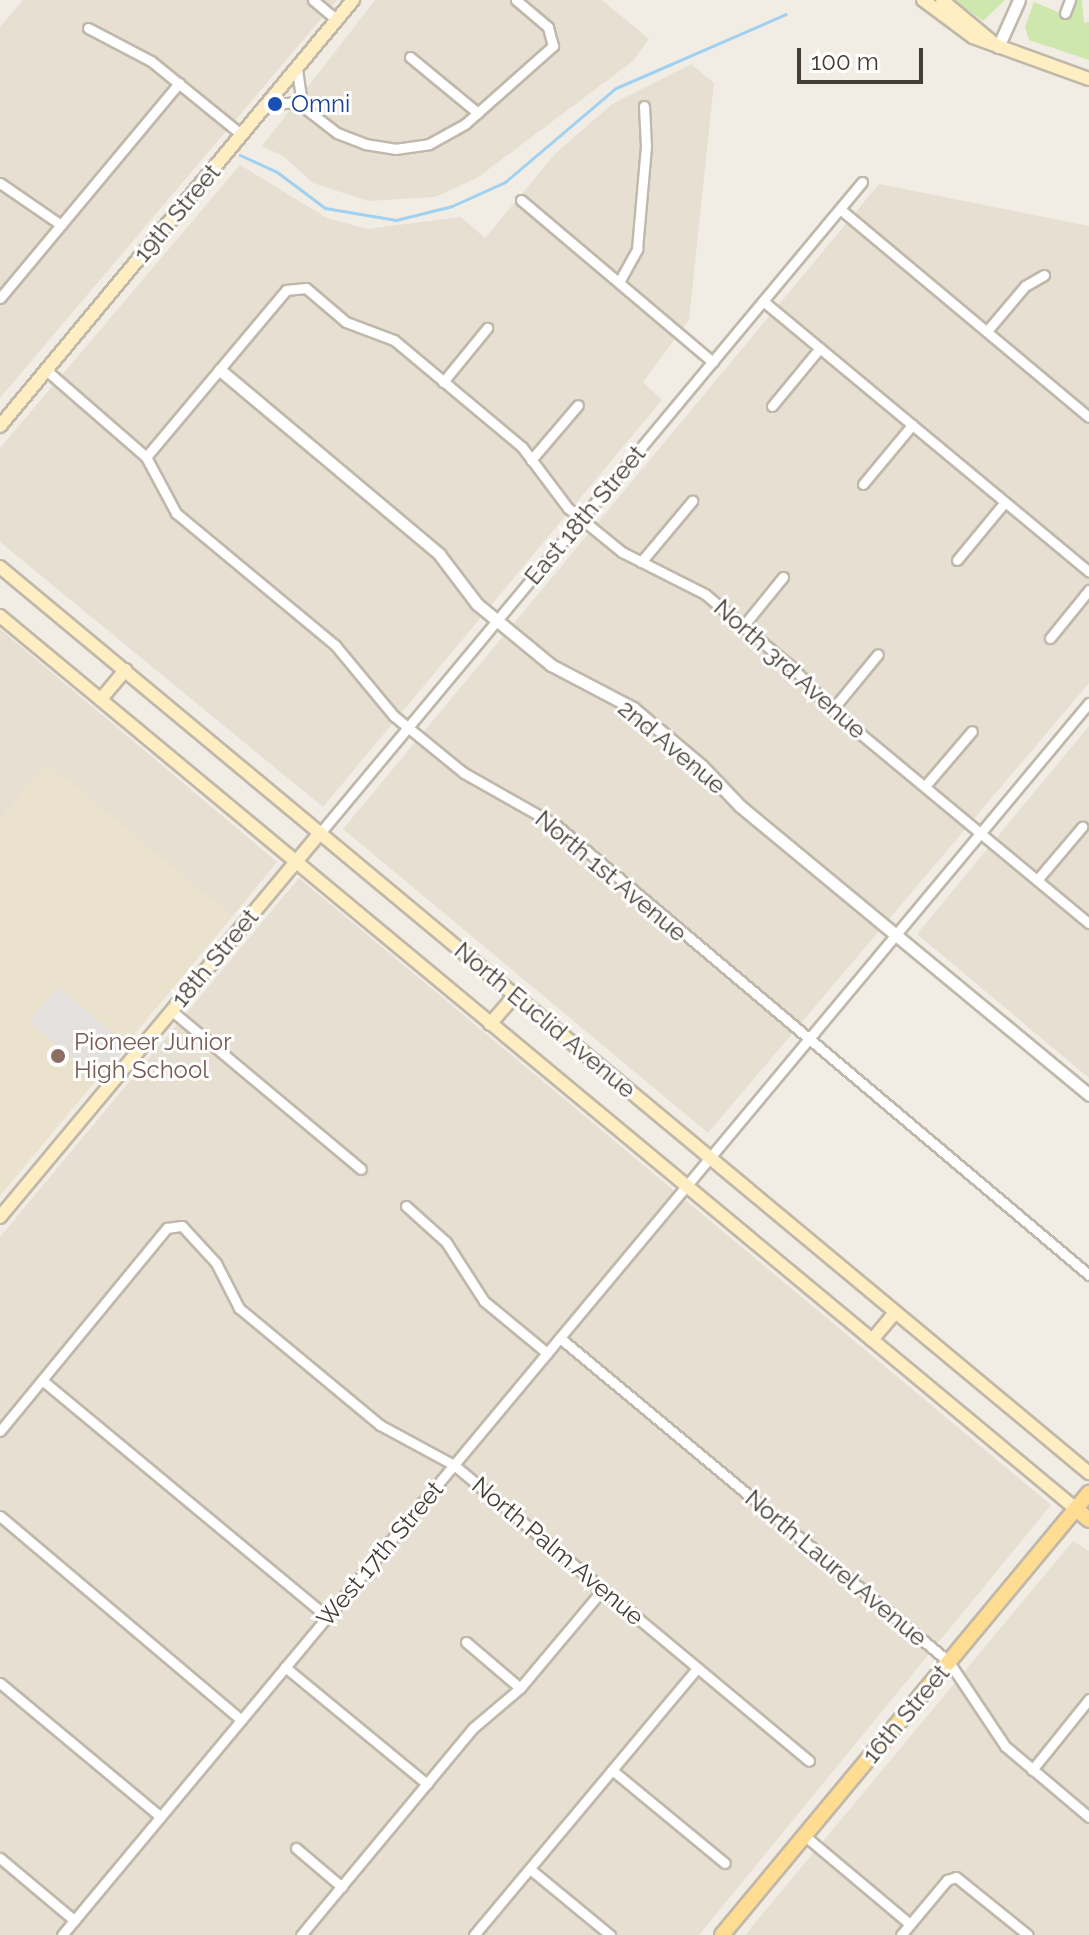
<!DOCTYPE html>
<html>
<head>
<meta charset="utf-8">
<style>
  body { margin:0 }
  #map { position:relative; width:1089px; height:1935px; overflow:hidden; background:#f2ede4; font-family:Raleway,sans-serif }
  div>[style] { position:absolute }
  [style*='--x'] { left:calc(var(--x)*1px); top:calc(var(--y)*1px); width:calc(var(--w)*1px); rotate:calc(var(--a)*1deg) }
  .residential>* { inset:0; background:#e6dfd2 }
  .education>* { inset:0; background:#ebe2ce }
  .green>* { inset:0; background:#cee7ac }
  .parking>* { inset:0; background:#e3e0dd; transform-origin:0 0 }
  .stream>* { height:3px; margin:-1.5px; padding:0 1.5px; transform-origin:1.5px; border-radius:1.5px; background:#a0d1f0 }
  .roads { filter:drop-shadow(2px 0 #c0b8aa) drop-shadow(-2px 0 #c0b8aa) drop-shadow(0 2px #c0b8aa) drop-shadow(0 -2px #c0b8aa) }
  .minor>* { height:9px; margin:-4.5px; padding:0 4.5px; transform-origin:4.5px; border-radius:4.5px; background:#fff }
  .tertiary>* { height:11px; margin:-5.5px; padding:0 5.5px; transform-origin:5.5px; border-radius:5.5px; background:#fff }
  .secondary>* { height:12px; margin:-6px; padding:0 6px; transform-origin:6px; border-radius:6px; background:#feeec2 }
  .primary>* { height:14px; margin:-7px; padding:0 7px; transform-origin:7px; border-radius:7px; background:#fedc91 }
  .dots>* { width:22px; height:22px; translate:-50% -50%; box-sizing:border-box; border:4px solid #fff; border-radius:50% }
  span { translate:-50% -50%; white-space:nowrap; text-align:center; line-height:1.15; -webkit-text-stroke:6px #fff; paint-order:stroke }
  .transit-label { font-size:24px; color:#164399 }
  .left { translate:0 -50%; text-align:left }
  .street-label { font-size:24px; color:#443d34 }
  .education-label { font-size:24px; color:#785e54 }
  .scale { position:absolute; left:797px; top:48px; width:126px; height:36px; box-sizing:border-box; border:4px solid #443d34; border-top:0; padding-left:10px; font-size:24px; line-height:28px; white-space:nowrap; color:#443d34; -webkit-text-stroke:6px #fff; paint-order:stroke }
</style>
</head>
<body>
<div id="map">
  <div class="residential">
    <div style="clip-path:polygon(23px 0,337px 0,0 398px,0 27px)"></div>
    <div style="clip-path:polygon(375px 0,602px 0,649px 39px,633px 61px,477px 178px,435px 197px,368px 201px,313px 183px,283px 156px,262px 146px)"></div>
    <div style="clip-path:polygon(691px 64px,714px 83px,689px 320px,643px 382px,662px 400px,323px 807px,0 542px,0 448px,240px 165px,327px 218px,367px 229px,461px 217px,485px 238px,555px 154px,612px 104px)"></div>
    <div style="clip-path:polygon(879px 184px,1089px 226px,1089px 683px,708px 1133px,343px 829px)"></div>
    <div style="clip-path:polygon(0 629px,277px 862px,232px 917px,47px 764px,0 820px)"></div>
    <div style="clip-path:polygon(1089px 726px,1089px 1078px,917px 934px)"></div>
    <div style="clip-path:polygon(299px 878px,1051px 1505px,699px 1935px,0 1935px,0 1237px)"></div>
    <div style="clip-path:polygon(1073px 1541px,1089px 1551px,1089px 1935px,745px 1935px)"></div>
  </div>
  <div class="education">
    <div style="clip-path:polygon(47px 763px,232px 917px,0 1196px,0 820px)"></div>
  </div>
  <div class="green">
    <div style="clip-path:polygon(954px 0,1005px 0,983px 21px)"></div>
    <div style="clip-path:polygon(1066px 0,1082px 0,1084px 23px,1089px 22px,1089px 60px,1029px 40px,1025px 27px,1034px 2px,1060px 13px)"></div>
  </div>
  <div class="parking">
    <div style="left:58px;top:987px;width:91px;height:45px;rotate:40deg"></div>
  </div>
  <div class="stream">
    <div style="--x:240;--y:155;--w:41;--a:24.7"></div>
    <div style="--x:277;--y:172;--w:60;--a:36.9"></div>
    <div style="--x:325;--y:208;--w:72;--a:9.6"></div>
    <div style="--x:396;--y:220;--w:58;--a:-14"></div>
    <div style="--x:452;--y:206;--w:58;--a:-24.4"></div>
    <div style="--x:505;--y:182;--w:145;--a:-40.3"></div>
    <div style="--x:616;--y:88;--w:185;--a:-23.5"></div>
  </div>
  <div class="roads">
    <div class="minor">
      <div style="--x:313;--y:0;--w:31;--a:40"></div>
      <div style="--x:1065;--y:13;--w:14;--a:-69"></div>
      <div style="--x:88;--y:28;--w:71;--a:27.6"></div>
      <div style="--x:151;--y:61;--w:117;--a:39.1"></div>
      <div style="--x:410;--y:57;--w:88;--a:39.5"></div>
      <div style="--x:297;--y:69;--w:36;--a:82"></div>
      <div style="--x:267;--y:105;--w:30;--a:-6"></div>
      <div style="--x:297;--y:102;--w:51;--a:37.8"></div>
      <div style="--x:337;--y:133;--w:30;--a:21"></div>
      <div style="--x:365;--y:144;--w:30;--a:9"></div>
      <div style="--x:395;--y:149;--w:34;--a:-8"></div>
      <div style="--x:429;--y:144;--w:41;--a:-29.1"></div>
      <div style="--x:465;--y:124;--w:118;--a:-41.6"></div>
      <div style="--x:553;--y:46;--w:20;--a:-105"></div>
      <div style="--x:548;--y:27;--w:42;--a:-139.8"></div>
      <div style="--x:0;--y:183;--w:74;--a:34.5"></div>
      <div style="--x:521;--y:200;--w:251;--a:40.2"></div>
      <div style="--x:840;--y:209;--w:324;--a:39.9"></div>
      <div style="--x:619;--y:282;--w:38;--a:-61"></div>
      <div style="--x:637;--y:249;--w:103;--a:-85"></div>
      <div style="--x:646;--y:146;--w:40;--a:-92.9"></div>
      <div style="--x:0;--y:298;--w:280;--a:-50.2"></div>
      <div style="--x:763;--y:301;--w:424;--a:39.7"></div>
      <div style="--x:987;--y:331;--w:59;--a:-49.8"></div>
      <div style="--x:1025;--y:286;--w:22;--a:-30"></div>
      <div style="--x:46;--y:370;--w:133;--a:41"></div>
      <div style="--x:146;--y:457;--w:64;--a:61.8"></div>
      <div style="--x:176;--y:513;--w:207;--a:39.7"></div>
      <div style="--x:335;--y:645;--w:92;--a:50.3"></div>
      <div style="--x:394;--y:716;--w:90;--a:39.2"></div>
      <div style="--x:464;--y:773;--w:106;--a:29.5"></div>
      <div style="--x:556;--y:825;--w:698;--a:40.17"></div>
      <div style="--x:443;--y:382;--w:70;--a:-50.8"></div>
      <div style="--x:772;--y:406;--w:75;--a:-50.4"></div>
      <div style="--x:146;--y:457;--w:218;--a:-50"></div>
      <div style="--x:286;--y:290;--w:20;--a:-6"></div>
      <div style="--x:306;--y:288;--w:52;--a:40.4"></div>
      <div style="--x:346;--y:322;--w:51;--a:20.6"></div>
      <div style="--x:394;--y:340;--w:167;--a:39.9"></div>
      <div style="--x:522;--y:447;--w:76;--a:53"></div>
      <div style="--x:568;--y:508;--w:70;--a:39.2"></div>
      <div style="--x:622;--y:552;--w:93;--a:26.8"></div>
      <div style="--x:705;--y:594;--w:115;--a:40.1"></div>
      <div style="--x:793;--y:668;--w:57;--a:47.1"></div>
      <div style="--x:832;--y:710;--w:334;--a:39.7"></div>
      <div style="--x:531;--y:460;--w:72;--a:-49.5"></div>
      <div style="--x:863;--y:484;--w:77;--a:-50.3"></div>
      <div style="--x:957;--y:560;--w:75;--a:-50.4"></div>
      <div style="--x:641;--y:562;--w:80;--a:-50.1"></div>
      <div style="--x:744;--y:625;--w:62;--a:-50.9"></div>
      <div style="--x:1050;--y:638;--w:62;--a:-50.9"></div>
      <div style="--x:832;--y:710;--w:72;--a:-50.6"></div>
      <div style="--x:925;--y:786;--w:72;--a:-49.5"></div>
      <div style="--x:320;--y:833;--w:847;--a:-50.22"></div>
      <div style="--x:1037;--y:880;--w:70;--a:-49.7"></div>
      <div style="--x:172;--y:1011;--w:246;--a:39.9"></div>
      <div style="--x:406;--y:1206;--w:54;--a:42"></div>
      <div style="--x:446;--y:1242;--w:70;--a:57.2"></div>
      <div style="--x:484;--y:1301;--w:82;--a:39.5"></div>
      <div style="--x:560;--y:1338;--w:506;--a:39.79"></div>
      <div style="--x:949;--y:1662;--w:101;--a:56.3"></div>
      <div style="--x:1005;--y:1746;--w:110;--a:40.2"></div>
      <div style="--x:42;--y:1380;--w:371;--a:39.7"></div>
      <div style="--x:0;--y:1431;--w:263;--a:-50.6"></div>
      <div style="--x:167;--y:1228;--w:15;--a:-8"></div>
      <div style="--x:182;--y:1226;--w:50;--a:47.4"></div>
      <div style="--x:216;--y:1263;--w:51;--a:62.9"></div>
      <div style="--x:239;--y:1308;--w:183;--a:39.7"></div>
      <div style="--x:380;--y:1425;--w:84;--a:28.4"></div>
      <div style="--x:454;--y:1465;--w:462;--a:39.8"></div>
      <div style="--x:0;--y:1516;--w:316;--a:40.2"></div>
      <div style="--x:466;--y:1642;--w:71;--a:40.4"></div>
      <div style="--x:285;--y:1667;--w:184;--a:39.5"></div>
      <div style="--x:0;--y:1683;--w:209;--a:39.8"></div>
      <div style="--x:612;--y:1770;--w:146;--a:39.5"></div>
      <div style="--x:1032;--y:1770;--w:91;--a:-51.2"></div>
      <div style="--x:805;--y:1836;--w:137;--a:40"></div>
      <div style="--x:296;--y:1848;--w:60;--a:40.3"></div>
      <div style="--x:0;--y:1858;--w:97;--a:40"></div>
      <div style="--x:530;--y:1869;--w:104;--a:39.5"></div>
      <div style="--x:62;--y:1935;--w:1604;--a:-50.19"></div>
      <div style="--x:301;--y:1935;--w:269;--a:-50.3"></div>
      <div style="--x:473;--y:1728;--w:62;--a:-40.4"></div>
      <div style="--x:520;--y:1688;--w:129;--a:-50"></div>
      <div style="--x:474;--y:1935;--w:348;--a:-50.1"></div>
      <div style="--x:901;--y:1935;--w:72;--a:-50.1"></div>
      <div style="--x:947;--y:1880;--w:9;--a:-18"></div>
      <div style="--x:956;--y:1877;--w:92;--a:38.9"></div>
    </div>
    <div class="tertiary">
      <div style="--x:998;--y:47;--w:51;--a:-65.9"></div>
      <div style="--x:220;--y:370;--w:286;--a:40"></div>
      <div style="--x:439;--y:554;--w:63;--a:52.8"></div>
      <div style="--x:477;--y:604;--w:96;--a:39.5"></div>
      <div style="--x:551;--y:665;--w:93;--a:27.7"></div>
      <div style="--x:633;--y:708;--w:90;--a:40"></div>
      <div style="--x:702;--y:766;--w:55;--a:46.5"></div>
      <div style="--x:740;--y:806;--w:453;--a:39.6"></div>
    </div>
    <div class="secondary">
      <div style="--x:923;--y:0;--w:62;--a:36.5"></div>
      <div style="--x:973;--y:37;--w:123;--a:19.9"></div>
      <div style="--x:942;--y:0;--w:70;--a:39.8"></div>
      <div style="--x:0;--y:426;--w:553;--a:-50.35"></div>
      <div style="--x:0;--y:567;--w:1417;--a:39.76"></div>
      <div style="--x:0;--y:616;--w:1398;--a:39.69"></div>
      <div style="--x:101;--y:699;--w:38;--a:-50"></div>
      <div style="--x:490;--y:1024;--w:38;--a:-49"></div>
      <div style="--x:0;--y:1217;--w:500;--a:-50.2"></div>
      <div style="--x:872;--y:1340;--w:35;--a:-50"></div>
    </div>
    <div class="primary">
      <div style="--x:1076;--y:1509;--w:17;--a:40"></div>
      <div style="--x:722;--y:1935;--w:575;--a:-50.3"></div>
    </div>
  </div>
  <div class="dots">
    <div style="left:275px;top:104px;background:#1a4fb4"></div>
    <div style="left:58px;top:1056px;background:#8d6e63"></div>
  </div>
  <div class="transit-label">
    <span class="left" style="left:291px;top:104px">Omni</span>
  </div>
  <div class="street-label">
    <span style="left:177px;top:213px;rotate:-50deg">19th Street</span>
    <span style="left:585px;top:515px;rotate:-50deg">East 18th Street</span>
    <span style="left:790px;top:669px;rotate:42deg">North 3rd Avenue</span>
    <span style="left:672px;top:747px;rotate:40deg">2nd Avenue</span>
    <span style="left:611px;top:876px;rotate:40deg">North 1st Avenue</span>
    <span style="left:215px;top:958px;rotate:-50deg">18th Street</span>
    <span style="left:545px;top:1020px;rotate:40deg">North Euclid Avenue</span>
    <span style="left:558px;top:1551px;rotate:40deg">North Palm Avenue</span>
    <span style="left:380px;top:1554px;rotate:-50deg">West 17th Street</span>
    <span style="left:836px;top:1568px;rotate:40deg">North Laurel Avenue</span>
    <span style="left:906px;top:1714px;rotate:-50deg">16th Street</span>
  </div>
  <div class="education-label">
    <span class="left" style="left:74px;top:1056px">Pioneer Junior<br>High School</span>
  </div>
  <div class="scale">100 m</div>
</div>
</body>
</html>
